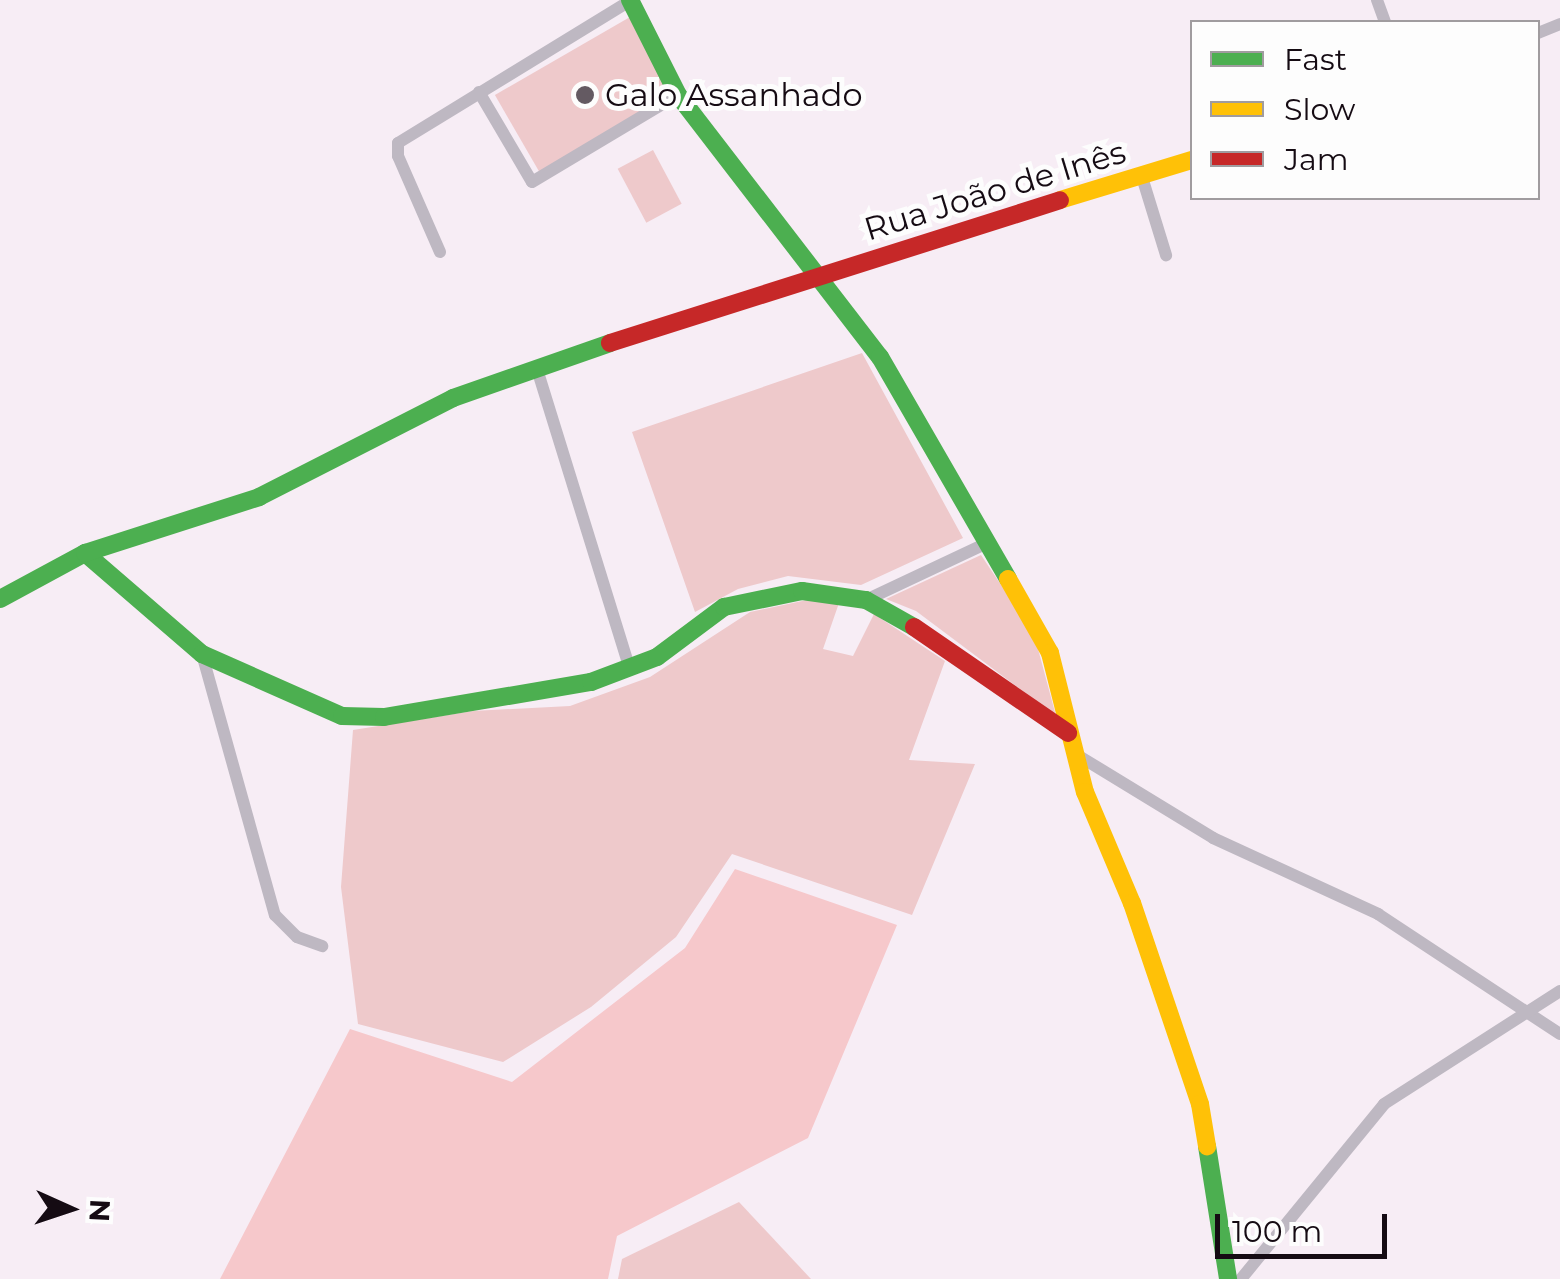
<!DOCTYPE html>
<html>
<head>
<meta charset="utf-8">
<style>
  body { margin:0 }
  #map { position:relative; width:1560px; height:1279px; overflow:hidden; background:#f7edf5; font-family:Montserrat,sans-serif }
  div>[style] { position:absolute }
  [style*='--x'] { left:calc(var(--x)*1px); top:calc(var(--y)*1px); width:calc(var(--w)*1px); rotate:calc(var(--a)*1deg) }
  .green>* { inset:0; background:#eec9cb; transform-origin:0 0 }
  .forest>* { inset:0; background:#f6c8cb }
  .street>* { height:12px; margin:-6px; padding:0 6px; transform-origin:6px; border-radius:6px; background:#beb8c2 }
  .fast>* { height:18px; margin:-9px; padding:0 9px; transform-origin:9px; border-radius:9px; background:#4caf50 }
  .slow>* { height:18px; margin:-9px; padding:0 9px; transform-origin:9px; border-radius:9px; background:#ffc107 }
  .jam>* { height:18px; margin:-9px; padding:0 9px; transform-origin:9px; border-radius:9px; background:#c62828 }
  .dots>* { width:28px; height:28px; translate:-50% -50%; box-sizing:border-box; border:5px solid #fdfdfd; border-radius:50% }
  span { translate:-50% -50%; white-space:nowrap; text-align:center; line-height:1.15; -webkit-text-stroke:10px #fdfdfd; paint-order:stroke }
  .poi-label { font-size:32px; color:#150b13 }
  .left { translate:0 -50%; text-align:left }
  .street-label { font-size:32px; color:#150b13 }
  .legend { position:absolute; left:1190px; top:20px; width:350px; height:180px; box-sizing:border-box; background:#fdfdfd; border:2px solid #a09c9f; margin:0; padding:12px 18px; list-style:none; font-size:30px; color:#150b13 }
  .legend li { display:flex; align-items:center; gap:20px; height:50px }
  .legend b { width:50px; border:2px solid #a09c9f }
  .north { position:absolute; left:20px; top:1159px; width:100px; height:100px; -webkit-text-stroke:8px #fdfdfd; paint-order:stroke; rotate:93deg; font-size:28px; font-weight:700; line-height:40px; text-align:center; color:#150b13 }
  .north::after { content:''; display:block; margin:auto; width:35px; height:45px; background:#150b13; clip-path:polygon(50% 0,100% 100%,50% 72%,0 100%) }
  .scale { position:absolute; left:1215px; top:1214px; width:172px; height:45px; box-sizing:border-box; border:5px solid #150b13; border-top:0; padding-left:12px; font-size:30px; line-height:35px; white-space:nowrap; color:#150b13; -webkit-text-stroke:8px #fdfdfd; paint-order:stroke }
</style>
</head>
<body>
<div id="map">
  <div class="green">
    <div style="left:630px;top:17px;width:89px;height:156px;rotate:60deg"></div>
    <div style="left:653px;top:150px;width:61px;height:40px;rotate:62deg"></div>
    <div style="clip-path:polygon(862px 353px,963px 538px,861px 585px,788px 576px,738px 589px,695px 612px,632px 432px)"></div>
    <div style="clip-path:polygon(981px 555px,1034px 634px,1056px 716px,916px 611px,886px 599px)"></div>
    <div style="clip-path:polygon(807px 600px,839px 603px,823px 649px,853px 656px,874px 614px,945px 661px,909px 760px,975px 764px,912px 915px,732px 854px,676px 937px,591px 1007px,503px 1062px,358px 1024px,341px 887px,353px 730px,473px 711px,570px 706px,650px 677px,750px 612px)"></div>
    <div style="clip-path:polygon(739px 1202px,811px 1279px,618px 1279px,622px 1259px)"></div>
  </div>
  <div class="forest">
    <div style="clip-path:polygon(735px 869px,897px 925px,808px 1138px,617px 1236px,608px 1279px,220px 1279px,350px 1029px,512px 1082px,685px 948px)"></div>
  </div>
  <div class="street">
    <div style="--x:1377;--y:0;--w:23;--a:70"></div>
    <div style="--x:1538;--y:33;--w:24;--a:-22"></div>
    <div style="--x:479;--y:92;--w:104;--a:59.5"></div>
    <div style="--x:532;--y:182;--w:170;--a:-30.8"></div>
    <div style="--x:1142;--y:177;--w:82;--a:72.9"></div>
    <div style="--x:440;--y:252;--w:105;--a:-113.6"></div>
    <div style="--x:398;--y:156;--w:13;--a:-90"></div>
    <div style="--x:398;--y:143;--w:273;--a:-31.5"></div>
    <div style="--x:537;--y:369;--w:314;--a:72.8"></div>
    <div style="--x:866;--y:600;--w:132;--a:-25.2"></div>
    <div style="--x:202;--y:654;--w:271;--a:74.4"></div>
    <div style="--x:275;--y:915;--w:31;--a:45"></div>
    <div style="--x:297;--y:937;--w:27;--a:20"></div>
    <div style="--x:1074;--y:753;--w:163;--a:31.4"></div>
    <div style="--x:1213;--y:838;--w:182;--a:24.7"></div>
    <div style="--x:1378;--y:914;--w:218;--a:33.4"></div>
    <div style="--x:1241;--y:1279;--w:226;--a:-50.7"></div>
    <div style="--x:1384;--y:1104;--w:209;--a:-32.7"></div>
  </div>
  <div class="fast">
    <div style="--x:630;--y:0;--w:106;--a:63.2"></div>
    <div style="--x:678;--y:95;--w:331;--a:52.4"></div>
    <div style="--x:880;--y:357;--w:256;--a:60"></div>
    <div style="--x:85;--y:553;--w:155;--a:40.8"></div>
    <div style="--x:202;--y:654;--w:153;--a:23.9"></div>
    <div style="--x:342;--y:716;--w:42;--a:1.4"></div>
    <div style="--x:384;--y:717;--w:210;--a:-9.6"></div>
    <div style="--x:591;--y:682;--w:71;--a:-20.7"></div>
    <div style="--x:657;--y:657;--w:84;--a:-36.7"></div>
    <div style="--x:724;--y:607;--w:80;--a:-11.6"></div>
    <div style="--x:802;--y:591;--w:65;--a:8"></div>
    <div style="--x:866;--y:600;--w:55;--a:29.4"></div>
    <div style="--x:0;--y:599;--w:97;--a:-28.4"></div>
    <div style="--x:85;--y:553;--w:183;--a:-17.8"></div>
    <div style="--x:259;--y:497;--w:218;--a:-27"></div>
    <div style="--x:453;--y:398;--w:166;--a:-19.3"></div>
    <div style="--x:1207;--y:1146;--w:135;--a:81"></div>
  </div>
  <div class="slow">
    <div style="--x:1060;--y:200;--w:138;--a:-16.9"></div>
    <div style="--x:1008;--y:579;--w:85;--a:60.4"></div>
    <div style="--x:1050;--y:653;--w:143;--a:75.9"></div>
    <div style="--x:1085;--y:792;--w:121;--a:67.1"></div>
    <div style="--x:1132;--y:903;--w:212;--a:71.3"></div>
    <div style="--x:1200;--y:1104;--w:43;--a:80.5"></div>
  </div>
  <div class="jam">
    <div style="--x:610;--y:343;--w:472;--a:-17.6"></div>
    <div style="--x:914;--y:627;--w:187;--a:34.5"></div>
  </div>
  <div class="dots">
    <div style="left:585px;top:95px;background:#645a62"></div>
  </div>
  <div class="poi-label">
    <span class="left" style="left:605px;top:95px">Galo Assanhado</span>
  </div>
  <div class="street-label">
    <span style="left:995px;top:191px;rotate:-17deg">Rua João de Inês</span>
  </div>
  <ul class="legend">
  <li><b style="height:12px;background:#4caf50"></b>Fast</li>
  <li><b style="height:12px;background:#ffc107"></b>Slow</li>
  <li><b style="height:12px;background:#c62828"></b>Jam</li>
  </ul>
  <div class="north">N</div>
  <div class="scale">100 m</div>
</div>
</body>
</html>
